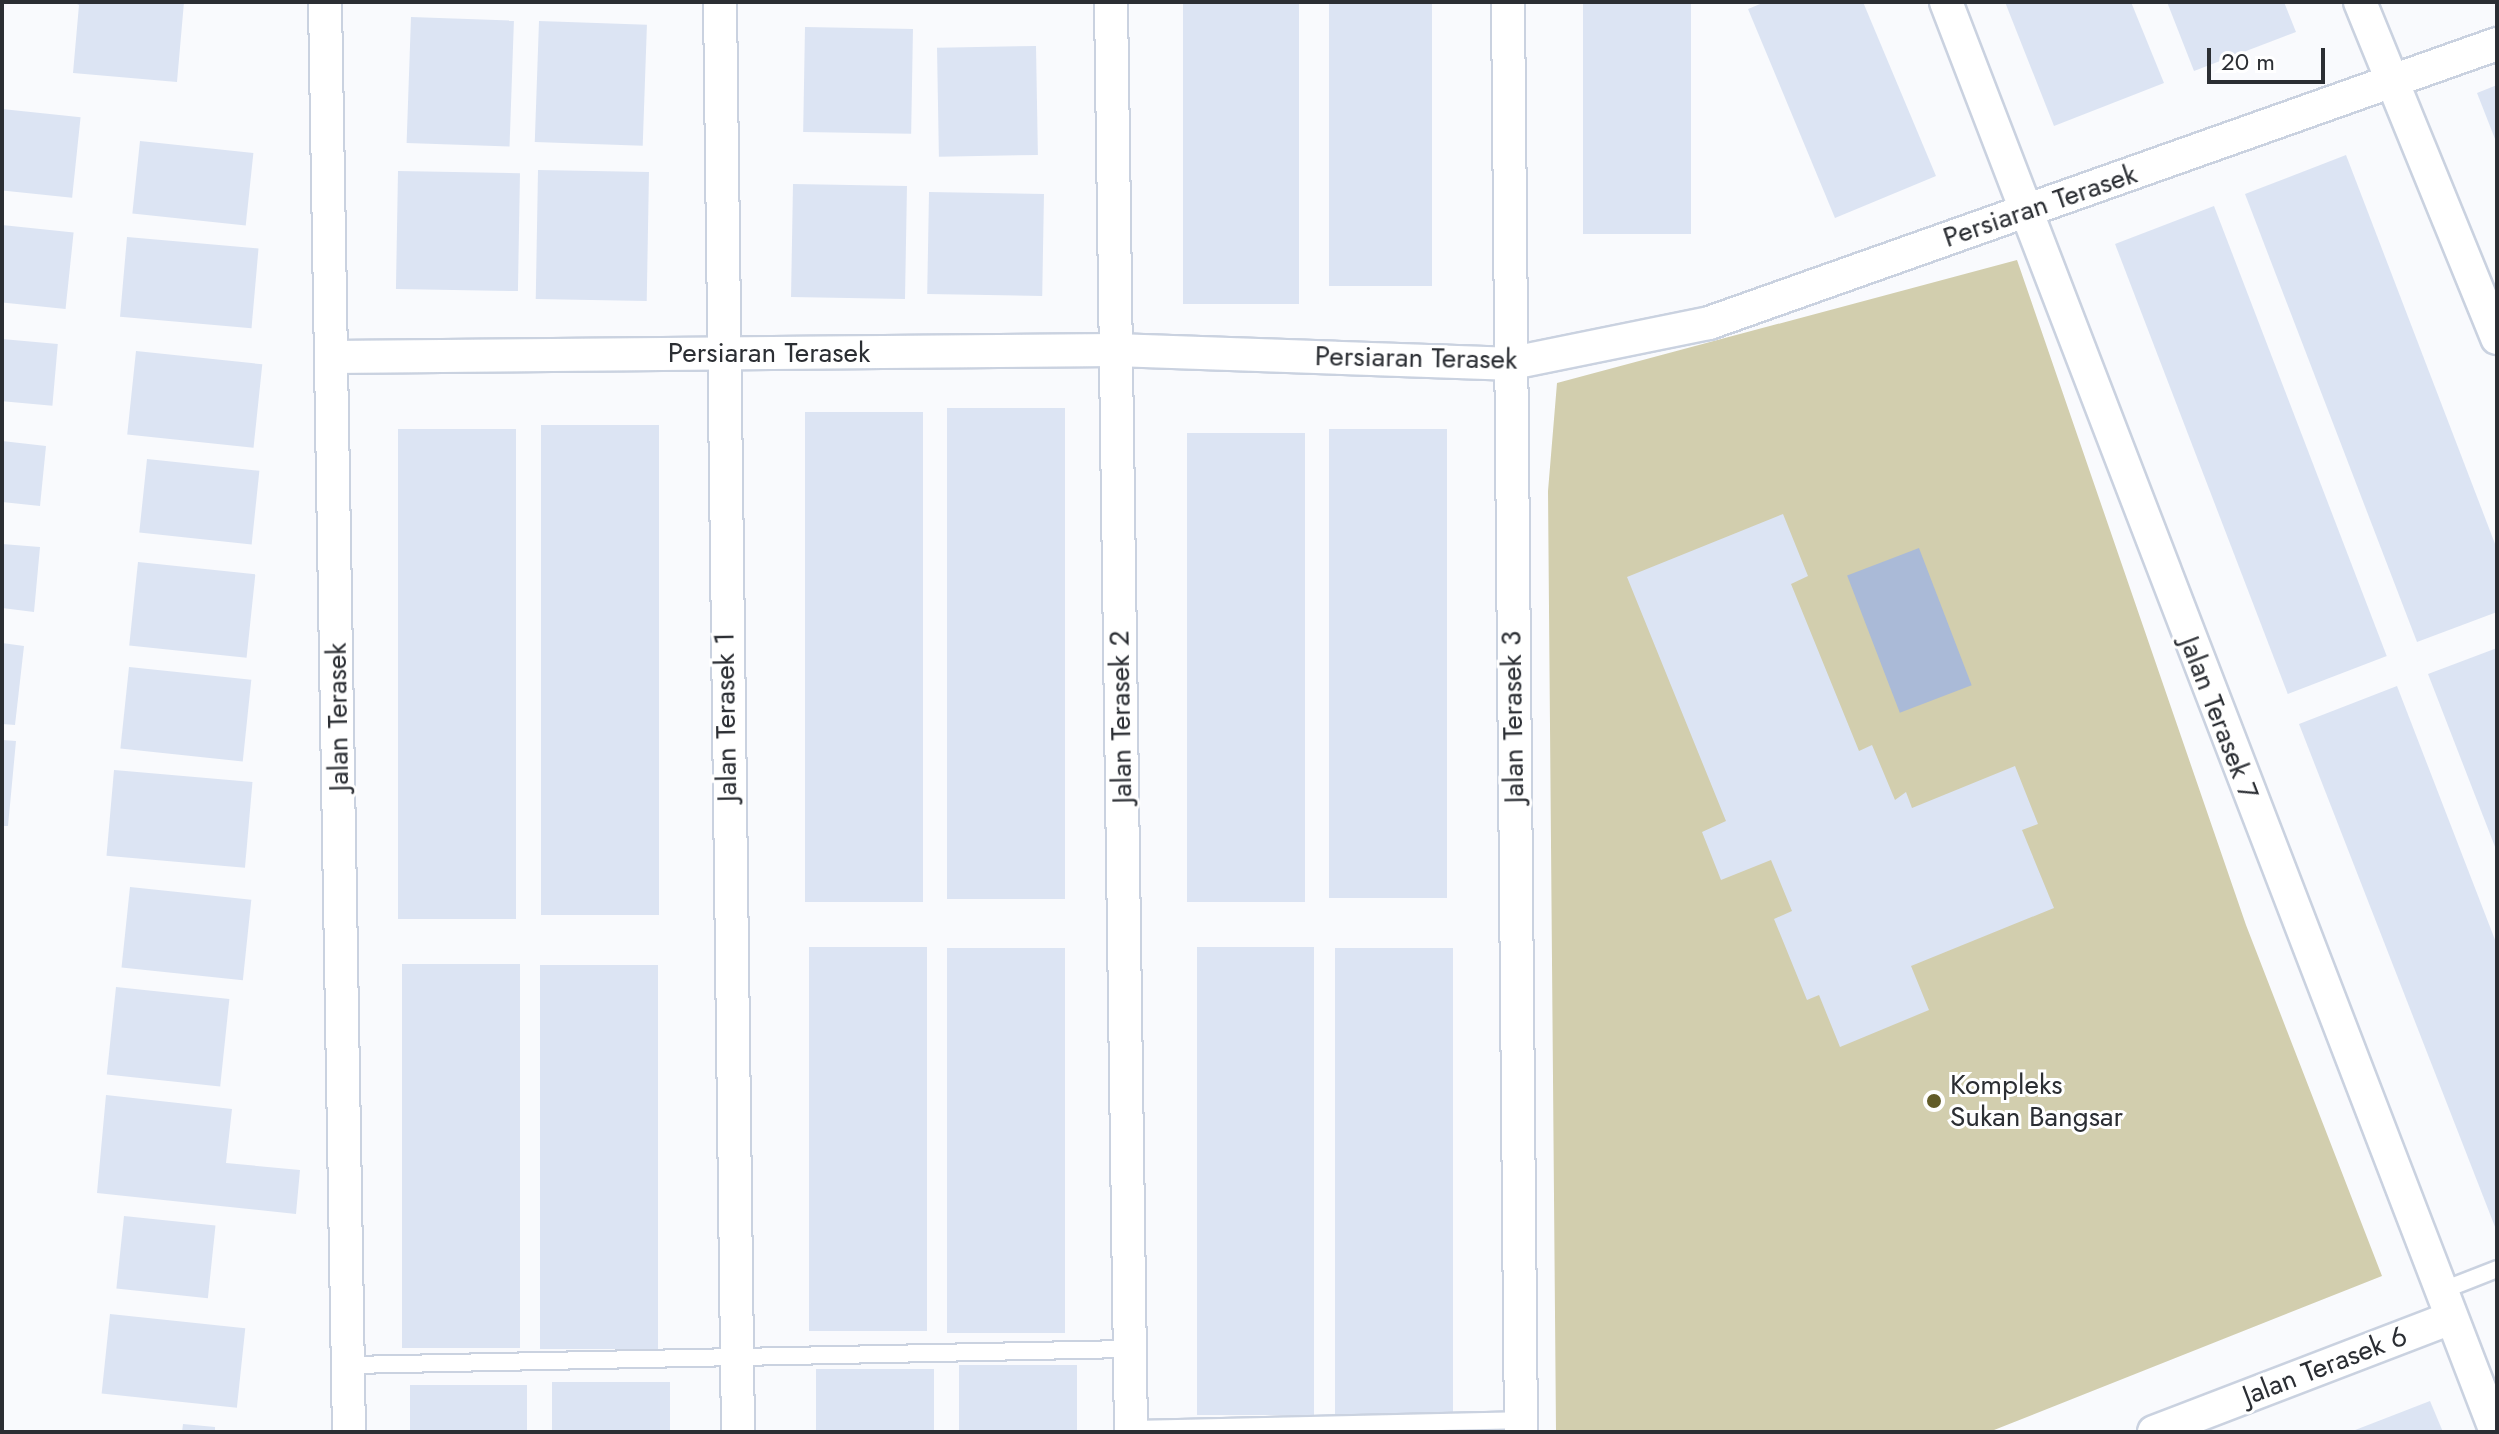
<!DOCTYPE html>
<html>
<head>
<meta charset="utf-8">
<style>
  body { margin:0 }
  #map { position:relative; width:2499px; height:1434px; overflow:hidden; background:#f9fafd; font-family:Jost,sans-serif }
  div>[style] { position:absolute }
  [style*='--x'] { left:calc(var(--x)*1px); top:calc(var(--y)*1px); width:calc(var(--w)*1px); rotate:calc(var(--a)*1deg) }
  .green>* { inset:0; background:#d2ceae }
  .water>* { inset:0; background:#aabad7; transform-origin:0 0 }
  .building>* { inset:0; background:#dce4f3; transform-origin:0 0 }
  .roads { filter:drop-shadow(2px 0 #cad2e0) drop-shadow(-2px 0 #cad2e0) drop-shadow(0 2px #cad2e0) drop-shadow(0 -2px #cad2e0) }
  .lane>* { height:16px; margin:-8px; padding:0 8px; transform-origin:8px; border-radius:8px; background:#fff }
  .street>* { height:32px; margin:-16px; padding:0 16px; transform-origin:16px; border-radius:16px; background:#fff }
  .dots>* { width:22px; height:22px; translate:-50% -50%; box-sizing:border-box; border:4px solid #fff; border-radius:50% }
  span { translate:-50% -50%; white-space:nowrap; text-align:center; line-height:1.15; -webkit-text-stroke:6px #fff; paint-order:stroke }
  .street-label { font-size:28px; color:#2b2e33 }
  .poi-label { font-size:28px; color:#2b2e33 }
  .left { translate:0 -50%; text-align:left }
  .frame { position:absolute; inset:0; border:4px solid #2b2e33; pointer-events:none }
  .scale { position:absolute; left:2207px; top:48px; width:118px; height:36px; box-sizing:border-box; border:4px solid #2b2e33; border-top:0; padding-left:10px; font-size:24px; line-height:28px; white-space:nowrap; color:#2b2e33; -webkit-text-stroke:6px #fff; paint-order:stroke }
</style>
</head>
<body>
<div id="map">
  <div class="green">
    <div style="clip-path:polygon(2017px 260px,2246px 925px,2382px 1276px,1989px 1432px,1556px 1432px,1548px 491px,1557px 383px)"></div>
  </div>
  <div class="water">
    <div style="left:1919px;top:548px;width:147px;height:77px;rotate:69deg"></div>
  </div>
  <div class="building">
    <div style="clip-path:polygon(73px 2px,184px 2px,177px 82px,73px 73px,79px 5px)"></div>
    <div style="left:1183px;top:2px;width:116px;height:302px"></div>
    <div style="left:1329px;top:2px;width:103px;height:284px"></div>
    <div style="left:1583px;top:2px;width:108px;height:232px"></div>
    <div style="clip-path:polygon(1765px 2px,1863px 2px,1936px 176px,1835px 218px,1748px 9px)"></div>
    <div style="clip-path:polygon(2005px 2px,2131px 2px,2164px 83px,2054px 126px)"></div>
    <div style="clip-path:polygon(2167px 2px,2284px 2px,2296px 32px,2194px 71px)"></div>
    <div style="left:411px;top:17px;width:103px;height:126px;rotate:2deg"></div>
    <div style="left:539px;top:21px;width:108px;height:121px;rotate:2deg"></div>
    <div style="left:805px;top:27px;width:108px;height:105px;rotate:1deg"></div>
    <div style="left:1036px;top:46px;width:109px;height:99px;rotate:89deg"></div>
    <div style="clip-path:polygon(2497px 85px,2497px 144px,2477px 93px)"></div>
    <div style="left:2px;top:109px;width:79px;height:81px;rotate:6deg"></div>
    <div style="left:140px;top:141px;width:114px;height:73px;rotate:6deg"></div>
    <div style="clip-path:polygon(2346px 155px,2497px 549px,2497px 612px,2417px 642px,2245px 194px)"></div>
    <div style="left:538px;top:170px;width:111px;height:129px;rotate:1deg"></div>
    <div style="left:398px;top:171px;width:122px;height:118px;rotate:1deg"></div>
    <div style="left:793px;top:184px;width:114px;height:113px;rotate:1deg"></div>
    <div style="left:929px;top:192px;width:115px;height:102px;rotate:1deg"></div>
    <div style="left:2214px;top:206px;width:482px;height:106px;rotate:69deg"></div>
    <div style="left:2px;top:225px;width:72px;height:77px;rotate:6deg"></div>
    <div style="left:127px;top:237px;width:132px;height:80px;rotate:5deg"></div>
    <div style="left:2px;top:339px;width:56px;height:62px;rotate:5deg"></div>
    <div style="left:136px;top:351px;width:127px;height:84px;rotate:6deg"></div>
    <div style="left:1065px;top:408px;width:491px;height:118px;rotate:90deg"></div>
    <div style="left:805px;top:412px;width:118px;height:490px"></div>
    <div style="left:659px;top:425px;width:490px;height:118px;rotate:90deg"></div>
    <div style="left:398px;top:429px;width:118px;height:490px"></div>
    <div style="left:1447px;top:429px;width:469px;height:118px;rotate:90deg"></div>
    <div style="left:1187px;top:433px;width:118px;height:469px"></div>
    <div style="clip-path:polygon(2px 441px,46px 446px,40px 506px,2px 502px)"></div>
    <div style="left:147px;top:459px;width:113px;height:74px;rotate:6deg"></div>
    <div style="clip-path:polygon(1783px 514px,1808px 576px,1791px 584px,1859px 751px,1872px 745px,1895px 800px,1906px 792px,1912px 808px,2015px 766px,2038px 824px,2022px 830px,2054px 908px,1911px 966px,1929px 1010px,1840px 1047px,1819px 995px,1807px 1000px,1774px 919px,1792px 911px,1771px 860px,1721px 880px,1702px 832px,1726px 821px,1627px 577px)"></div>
    <div style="clip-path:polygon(2px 544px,40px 547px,34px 612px,2px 608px)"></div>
    <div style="left:138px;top:562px;width:118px;height:84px;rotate:6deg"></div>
    <div style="clip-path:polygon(2px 643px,24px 646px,15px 725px,2px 724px)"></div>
    <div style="clip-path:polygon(2497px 648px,2497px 852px,2428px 674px)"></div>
    <div style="left:129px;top:667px;width:123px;height:82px;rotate:6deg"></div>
    <div style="clip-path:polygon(2397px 686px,2497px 945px,2497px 1232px,2299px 724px)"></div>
    <div style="clip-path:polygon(2px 740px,16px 741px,8px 826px,2px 826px)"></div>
    <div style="left:114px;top:770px;width:139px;height:86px;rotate:5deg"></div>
    <div style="left:130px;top:887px;width:122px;height:81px;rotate:6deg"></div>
    <div style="left:809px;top:947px;width:118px;height:384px"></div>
    <div style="left:1197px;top:947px;width:117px;height:468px"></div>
    <div style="left:947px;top:948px;width:118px;height:385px"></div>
    <div style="left:1335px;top:948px;width:118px;height:468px"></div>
    <div style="left:402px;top:964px;width:118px;height:384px"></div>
    <div style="left:540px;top:965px;width:118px;height:384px"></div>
    <div style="left:116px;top:987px;width:114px;height:88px;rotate:6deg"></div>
    <div style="clip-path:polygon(106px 1095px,232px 1109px,226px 1163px,300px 1170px,296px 1214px,97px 1193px)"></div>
    <div style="left:124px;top:1216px;width:92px;height:73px;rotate:6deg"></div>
    <div style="left:110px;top:1314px;width:136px;height:80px;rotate:6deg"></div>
    <div style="left:959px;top:1365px;width:118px;height:67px"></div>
    <div style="left:816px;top:1369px;width:118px;height:63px"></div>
    <div style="left:552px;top:1382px;width:118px;height:50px"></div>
    <div style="left:410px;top:1385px;width:117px;height:47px"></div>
    <div style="clip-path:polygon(2430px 1401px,2443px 1432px,2350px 1432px)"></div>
    <div style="clip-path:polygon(183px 1424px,215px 1427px,215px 1432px,182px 1432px)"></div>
  </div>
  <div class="roads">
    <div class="lane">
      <div style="--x:2441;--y:1291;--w:60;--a:-21.4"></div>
      <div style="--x:350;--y:1365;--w:780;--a:-1.18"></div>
      <div style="--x:1131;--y:1429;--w:390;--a:-1.3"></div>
    </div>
    <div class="street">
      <div style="--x:325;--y:2;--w:1430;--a:89.04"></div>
      <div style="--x:720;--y:2;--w:1430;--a:89.28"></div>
      <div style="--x:1111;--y:2;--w:1430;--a:89.2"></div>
      <div style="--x:1508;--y:2;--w:1430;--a:89.48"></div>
      <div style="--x:1946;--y:2;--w:1532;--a:68.96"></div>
      <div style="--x:2360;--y:2;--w:363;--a:67.8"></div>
      <div style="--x:332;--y:357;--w:783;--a:-0.51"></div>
      <div style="--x:1115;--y:350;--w:393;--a:2"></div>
      <div style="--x:1508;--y:364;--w:205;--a:-11.5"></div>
      <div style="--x:1709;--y:323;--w:836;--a:-19.5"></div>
      <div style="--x:2154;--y:1432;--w:318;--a:-21"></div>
    </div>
  </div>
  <div class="dots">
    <div style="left:1934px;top:1101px;background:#625c28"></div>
  </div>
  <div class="street-label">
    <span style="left:2040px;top:206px;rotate:-19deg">Persiaran Terasek</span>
    <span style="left:769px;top:353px">Persiaran Terasek</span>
    <span style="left:1416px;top:358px;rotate:1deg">Persiaran Terasek</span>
    <span style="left:338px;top:717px;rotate:-91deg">Jalan Terasek</span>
    <span style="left:726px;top:717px;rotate:-91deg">Jalan Terasek 1</span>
    <span style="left:1121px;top:717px;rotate:-91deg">Jalan Terasek 2</span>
    <span style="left:1513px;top:717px;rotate:-91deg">Jalan Terasek 3</span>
    <span style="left:2219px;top:718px;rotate:69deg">Jalan Terasek 7</span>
    <span style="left:2325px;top:1366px;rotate:-21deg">Jalan Terasek 6</span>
  </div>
  <div class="poi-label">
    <span class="left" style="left:1950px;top:1101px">Kompleks<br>Sukan Bangsar</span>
  </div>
  <div class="frame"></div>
  <div class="scale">20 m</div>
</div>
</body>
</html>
